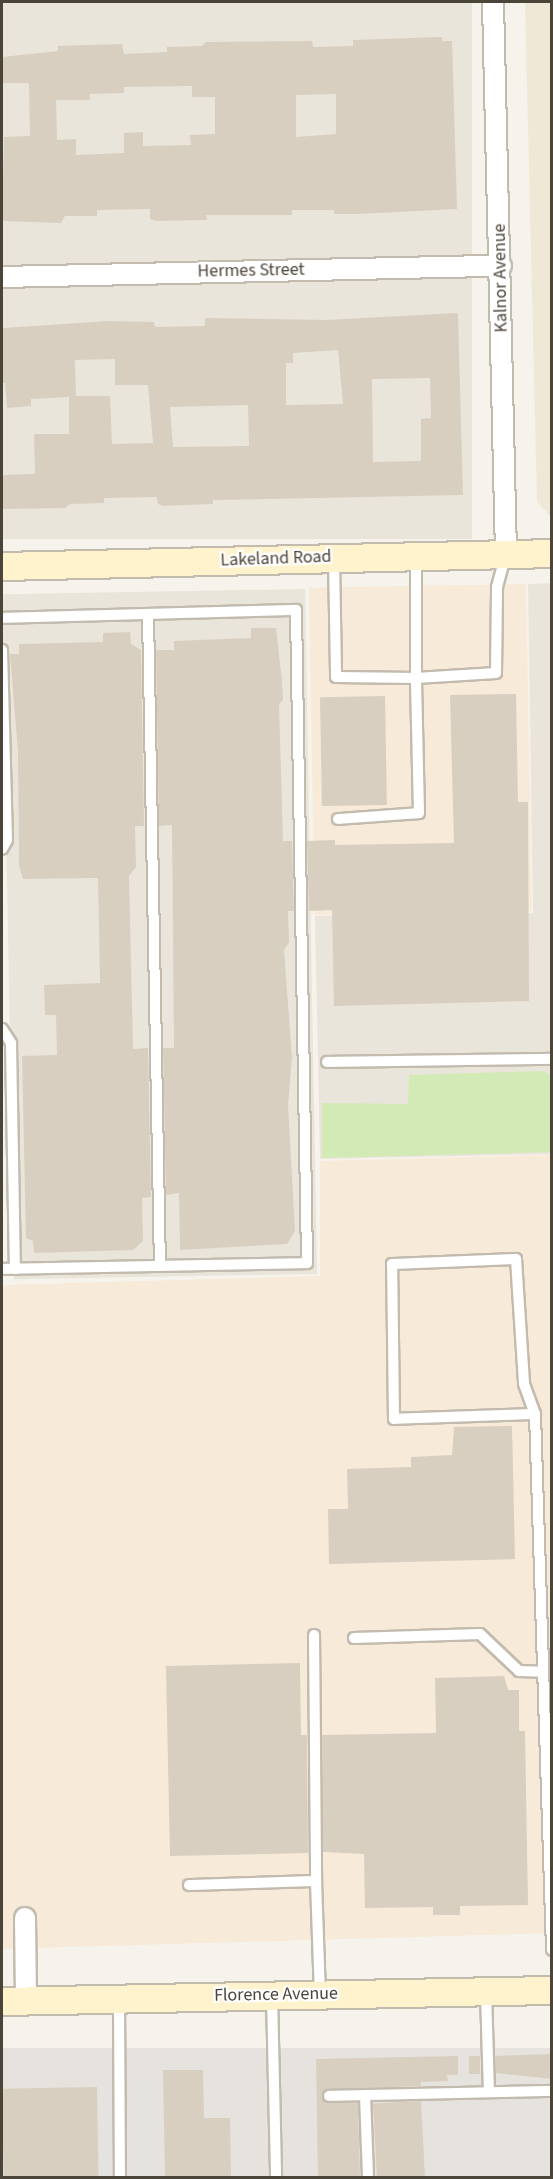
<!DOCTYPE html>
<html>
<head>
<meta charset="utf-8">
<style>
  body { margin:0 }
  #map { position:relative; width:553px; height:2179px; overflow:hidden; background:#f6f3ec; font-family:"Source Sans 3",sans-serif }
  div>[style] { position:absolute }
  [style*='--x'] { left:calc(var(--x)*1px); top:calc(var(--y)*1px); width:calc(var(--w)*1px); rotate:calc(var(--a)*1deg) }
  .residential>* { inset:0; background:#eae5da; transform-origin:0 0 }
  .commercial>* { inset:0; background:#f7ead8; transform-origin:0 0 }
  .industrial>* { inset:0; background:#e6e2dd; transform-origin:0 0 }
  .education>* { inset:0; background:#efe8d6 }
  .green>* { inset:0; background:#d2eab5 }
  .parking>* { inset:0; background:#e5e3e0; transform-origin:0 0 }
  .building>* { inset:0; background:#d8cfc1; transform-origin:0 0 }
  .roads { filter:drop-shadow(2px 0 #c2bbae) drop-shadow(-2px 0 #c2bbae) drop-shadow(0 2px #c2bbae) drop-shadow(0 -2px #c2bbae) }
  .lane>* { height:10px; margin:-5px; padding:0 5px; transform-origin:5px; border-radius:5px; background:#fff }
  .street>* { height:20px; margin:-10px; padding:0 10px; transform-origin:10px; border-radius:10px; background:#fff }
  .secondary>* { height:27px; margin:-13.5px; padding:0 13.5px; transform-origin:13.5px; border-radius:13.5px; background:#fff3cd }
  span { translate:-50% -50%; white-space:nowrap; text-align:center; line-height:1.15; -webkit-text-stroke:4.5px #fff; paint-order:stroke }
  .street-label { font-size:18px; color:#4b4439 }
  .frame { position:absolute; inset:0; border:3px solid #4b4439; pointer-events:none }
</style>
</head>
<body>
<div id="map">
  <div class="residential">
    <div style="left:2px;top:2px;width:470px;height:537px"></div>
    <div style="clip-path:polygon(551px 583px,551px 1154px,320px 1159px,315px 916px,533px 913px,528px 584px)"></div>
    <div style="left:305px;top:589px;width:685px;height:303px;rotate:89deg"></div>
  </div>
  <div class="commercial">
    <div style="left:526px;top:584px;width:327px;height:217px;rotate:89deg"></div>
    <div style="clip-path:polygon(551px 1155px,551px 1933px,2px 1949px,2px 1285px,320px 1276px,320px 1161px)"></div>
  </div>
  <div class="industrial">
    <div style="left:551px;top:2048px;width:129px;height:549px;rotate:90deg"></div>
  </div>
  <div class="education">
    <div style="clip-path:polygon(525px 2px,551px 2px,551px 517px,537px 502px)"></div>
  </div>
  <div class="green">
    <div style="clip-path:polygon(545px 1071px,551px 1077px,551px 1152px,322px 1158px,322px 1103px,408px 1104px,409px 1075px)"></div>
  </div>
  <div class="parking">
    <div style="left:153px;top:2085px;width:92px;height:56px;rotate:89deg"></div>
  </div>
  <div class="building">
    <div style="clip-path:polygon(evenodd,442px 37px,442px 41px,452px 41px,457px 209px,357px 214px,334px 214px,334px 210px,292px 210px,292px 215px,206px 215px,207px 220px,156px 221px,150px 219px,150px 209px,97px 210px,97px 216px,65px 216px,61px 223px,2px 221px,4px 137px,30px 136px,29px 83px,2px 83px,2px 57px,58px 51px,58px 46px,122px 44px,124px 54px,167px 52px,167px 47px,202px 46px,206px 42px,312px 41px,313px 47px,353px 46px,353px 40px,442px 37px,192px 86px,192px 97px,215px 97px,215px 134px,190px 135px,191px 145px,143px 146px,143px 132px,124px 133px,124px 153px,76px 155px,76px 139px,57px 140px,56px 100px,90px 100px,90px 94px,124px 93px,124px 87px,192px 86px,442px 37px,336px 94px,336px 134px,296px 137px,296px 95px,336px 94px)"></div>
    <div style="clip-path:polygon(evenodd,458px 313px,463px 495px,213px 500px,213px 504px,163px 506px,158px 504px,157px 497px,104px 498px,104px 503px,70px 504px,65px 508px,2px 509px,2px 475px,35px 474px,34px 434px,69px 434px,69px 397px,31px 399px,31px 406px,7px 408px,5px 383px,2px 383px,3px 328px,108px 321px,154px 322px,155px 327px,205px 326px,205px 318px,326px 320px,458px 313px,338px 350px,343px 404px,286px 405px,286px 363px,293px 363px,293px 353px,338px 350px,458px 313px,115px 359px,115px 385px,148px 385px,153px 443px,112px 444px,110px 396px,76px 396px,75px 360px,115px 359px,458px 313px,430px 378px,431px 418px,421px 419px,421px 461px,373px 462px,372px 379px,430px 378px,458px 313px,248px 405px,249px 446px,173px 447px,170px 407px,248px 405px)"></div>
    <div style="clip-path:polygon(251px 628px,276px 628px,282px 681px,283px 700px,279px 704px,283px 841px,292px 841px,294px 911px,288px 911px,289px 943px,284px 950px,292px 1057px,288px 1105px,295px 1231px,287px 1244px,180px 1250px,179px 1193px,166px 1195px,163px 1048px,174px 1048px,172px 825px,159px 826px,156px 650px,174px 650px,174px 641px,251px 638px)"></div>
    <div style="clip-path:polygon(130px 632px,131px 644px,141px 650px,144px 826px,135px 826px,136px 867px,129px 876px,133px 1049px,148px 1048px,151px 1197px,142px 1198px,143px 1241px,133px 1250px,34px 1253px,33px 1241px,26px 1238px,22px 1056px,57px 1055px,56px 1015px,45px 1015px,44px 985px,100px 983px,98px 878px,23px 879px,19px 866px,18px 752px,10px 654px,19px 654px,19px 644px,103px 642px,103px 633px)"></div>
    <div style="clip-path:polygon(516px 694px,518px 802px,528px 802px,529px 1001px,334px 1006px,332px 910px,309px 911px,307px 841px,335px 840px,335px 845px,454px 843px,450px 695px)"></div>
    <div style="left:385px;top:696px;width:109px;height:65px;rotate:89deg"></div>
    <div style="clip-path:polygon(512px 1426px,515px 1559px,329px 1564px,328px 1509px,348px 1509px,347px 1469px,411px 1467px,411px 1457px,452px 1455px,454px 1427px)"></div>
    <div style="clip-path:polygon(300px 1663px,301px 1735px,307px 1735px,308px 1853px,170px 1856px,166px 1666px)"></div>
    <div style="clip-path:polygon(504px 1676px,508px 1690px,519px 1690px,519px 1731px,525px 1731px,528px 1905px,460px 1906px,460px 1915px,433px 1915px,433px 1907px,365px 1908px,364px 1854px,323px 1852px,322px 1735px,436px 1733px,435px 1678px)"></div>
    <div style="clip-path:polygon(552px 2054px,552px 2079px,496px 2073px,495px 2056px)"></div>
    <div style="clip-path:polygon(458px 2056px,458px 2075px,447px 2075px,448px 2081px,421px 2082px,421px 2086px,325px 2090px,322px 2097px,326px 2103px,358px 2103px,360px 2178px,318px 2178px,316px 2059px)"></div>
    <div style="left:469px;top:2056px;width:11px;height:18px"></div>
    <div style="clip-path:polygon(163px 2070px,203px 2070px,204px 2118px,230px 2118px,231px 2178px,165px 2178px)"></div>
    <div style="left:97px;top:2087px;width:91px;height:95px;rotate:89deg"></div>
    <div style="left:421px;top:2101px;width:77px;height:48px;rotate:87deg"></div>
  </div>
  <div class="roads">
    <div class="lane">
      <div style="--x:334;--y:558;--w:119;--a:89"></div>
      <div style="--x:336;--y:677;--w:80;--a:0.7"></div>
      <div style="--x:416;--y:678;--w:121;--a:-90"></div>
      <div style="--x:148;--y:614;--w:652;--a:88.95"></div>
      <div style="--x:2;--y:618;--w:294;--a:-1.6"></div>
      <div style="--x:296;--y:610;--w:653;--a:89.03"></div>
      <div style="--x:307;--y:1263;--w:305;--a:178.9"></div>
      <div style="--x:2;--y:650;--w:190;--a:88.5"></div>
      <div style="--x:7;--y:840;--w:10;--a:119"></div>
      <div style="--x:338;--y:819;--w:81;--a:-4.2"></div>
      <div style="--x:419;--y:813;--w:135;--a:-91.3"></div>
      <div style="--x:416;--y:678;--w:80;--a:-3.6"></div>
      <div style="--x:496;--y:673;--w:86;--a:-89.3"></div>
      <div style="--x:497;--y:587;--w:34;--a:-75"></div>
      <div style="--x:2;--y:1029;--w:17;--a:57"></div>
      <div style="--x:11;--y:1043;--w:226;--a:89"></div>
      <div style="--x:327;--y:1062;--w:225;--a:-0.8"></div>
      <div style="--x:535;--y:1414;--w:141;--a:178"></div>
      <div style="--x:394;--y:1419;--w:155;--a:-90.7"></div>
      <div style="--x:392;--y:1264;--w:124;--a:-2.3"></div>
      <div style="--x:516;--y:1259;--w:125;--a:86.3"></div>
      <div style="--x:524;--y:1384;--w:32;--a:70"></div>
      <div style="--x:535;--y:1414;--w:536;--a:88.18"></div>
      <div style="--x:314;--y:1635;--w:246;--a:89.5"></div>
      <div style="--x:354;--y:1638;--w:126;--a:-1.8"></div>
      <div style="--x:480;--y:1634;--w:54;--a:43.5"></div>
      <div style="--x:519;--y:1671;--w:24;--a:2"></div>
      <div style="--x:189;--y:1885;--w:127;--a:-1.8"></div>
      <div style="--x:316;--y:1881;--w:113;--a:88"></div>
      <div style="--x:486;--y:1992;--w:100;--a:88.3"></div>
      <div style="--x:272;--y:1996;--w:182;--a:88.7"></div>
      <div style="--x:119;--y:1999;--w:179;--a:89.7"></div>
      <div style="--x:365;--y:2095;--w:83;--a:87.9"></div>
      <div style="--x:329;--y:2096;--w:223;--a:-1.3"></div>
    </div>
    <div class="street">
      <div style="--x:493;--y:2;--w:552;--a:88.65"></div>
      <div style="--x:2;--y:277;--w:499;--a:-1.3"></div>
      <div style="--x:25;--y:1918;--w:82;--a:89.3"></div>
    </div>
    <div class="secondary">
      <div style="--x:2;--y:566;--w:550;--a:-1.35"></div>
      <div style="--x:2;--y:2001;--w:550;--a:-1.15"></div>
    </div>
  </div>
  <div class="street-label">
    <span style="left:251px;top:271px;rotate:-1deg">Hermes Street</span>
    <span style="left:501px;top:278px;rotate:-91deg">Kalnor Avenue</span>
    <span style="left:276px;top:559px;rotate:-2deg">Lakeland Road</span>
    <span style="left:276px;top:1995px;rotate:-1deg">Florence Avenue</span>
  </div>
  <div class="frame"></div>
</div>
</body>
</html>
